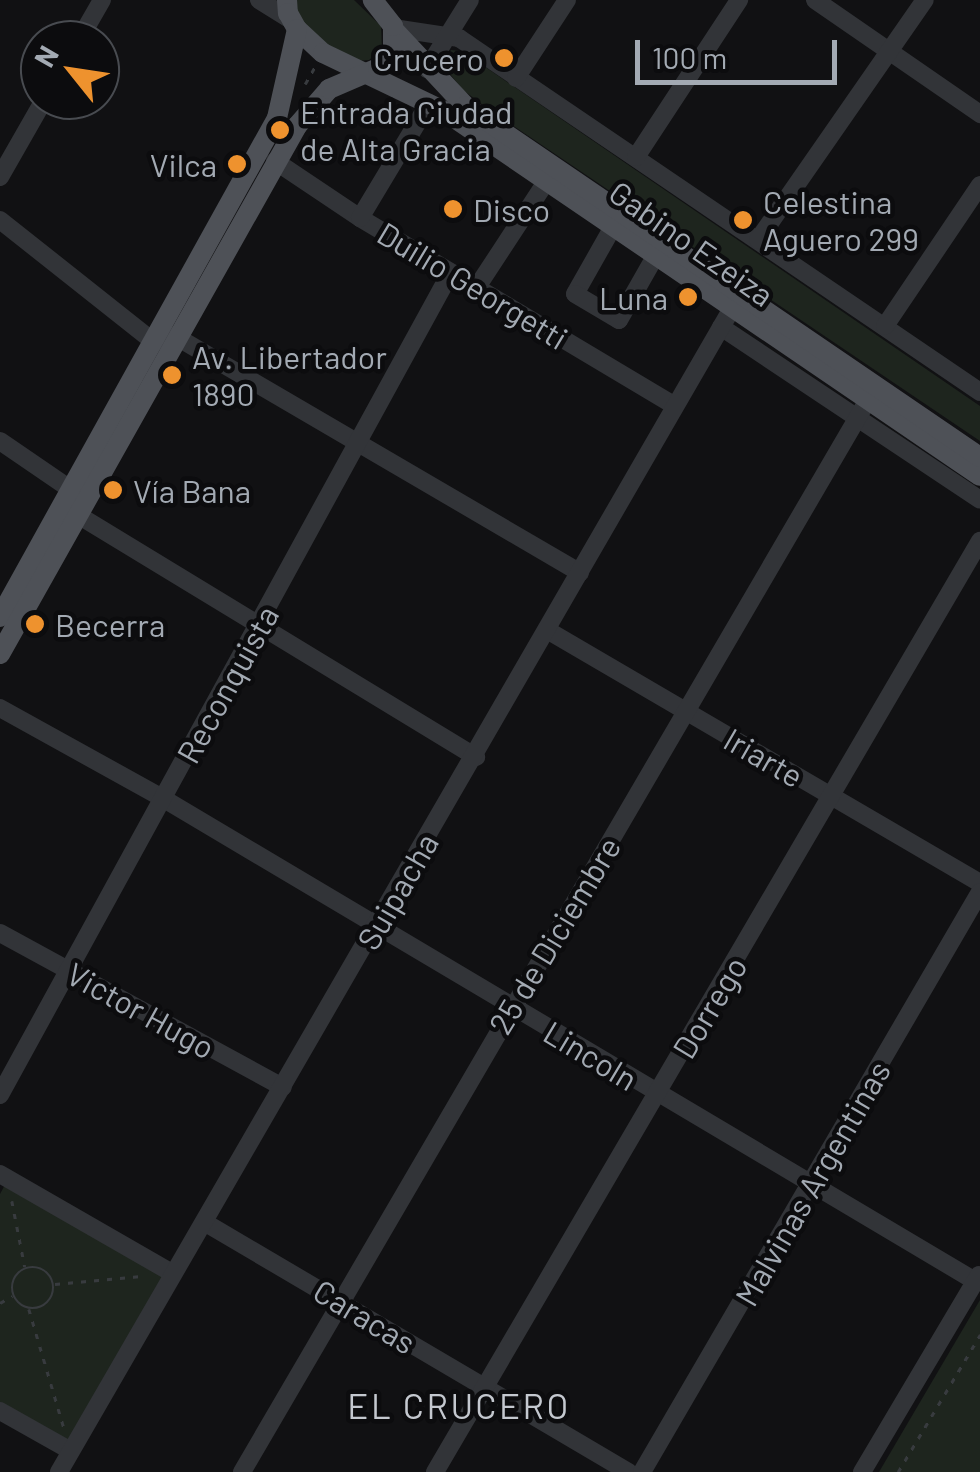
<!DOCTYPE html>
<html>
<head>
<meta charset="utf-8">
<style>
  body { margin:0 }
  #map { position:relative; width:980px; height:1472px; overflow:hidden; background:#111113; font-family:Barlow,sans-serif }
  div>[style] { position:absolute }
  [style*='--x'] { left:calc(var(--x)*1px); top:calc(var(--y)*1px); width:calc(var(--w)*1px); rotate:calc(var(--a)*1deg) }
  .green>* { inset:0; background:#1e251e }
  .path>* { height:2.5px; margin-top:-1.25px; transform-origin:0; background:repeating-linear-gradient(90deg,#383b3f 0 5px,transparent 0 13px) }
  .path>.ring { margin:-1.25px; padding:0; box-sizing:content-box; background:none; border:2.5px solid #383b3f; border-radius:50% }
  .minor>* { height:18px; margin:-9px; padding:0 9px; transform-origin:9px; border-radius:9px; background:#323438 }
  .major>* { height:20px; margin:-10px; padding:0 10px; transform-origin:10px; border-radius:10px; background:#4e5157 }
  .dots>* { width:28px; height:28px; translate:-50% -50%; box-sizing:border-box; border:5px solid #0c0c0e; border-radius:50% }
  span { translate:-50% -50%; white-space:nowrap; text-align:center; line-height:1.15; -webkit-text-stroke:9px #0c0c0e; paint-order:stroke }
  .poi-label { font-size:32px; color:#a3aab3 }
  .right { translate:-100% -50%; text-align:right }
  .left { translate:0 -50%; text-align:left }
  .street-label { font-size:32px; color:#a3aab3 }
  .neighbourhood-label { font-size:35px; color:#c4c8cf; letter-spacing:2.5px }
  .north { position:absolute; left:20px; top:20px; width:100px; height:100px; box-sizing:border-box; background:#0c0c0e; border:2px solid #484b50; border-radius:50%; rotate:300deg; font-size:28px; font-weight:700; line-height:40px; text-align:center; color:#a3aab3 }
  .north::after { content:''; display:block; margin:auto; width:35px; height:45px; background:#ee922e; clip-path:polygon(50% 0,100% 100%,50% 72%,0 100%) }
  .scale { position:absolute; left:635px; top:40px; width:202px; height:45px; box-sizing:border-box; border:5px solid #a3aab3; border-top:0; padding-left:12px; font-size:30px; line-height:35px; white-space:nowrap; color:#a3aab3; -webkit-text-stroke:8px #0c0c0e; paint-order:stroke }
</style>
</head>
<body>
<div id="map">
  <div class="green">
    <div style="clip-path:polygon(296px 0,354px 0,381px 26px,382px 49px,369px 60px,358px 61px,319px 41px,296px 14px)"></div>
    <div style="clip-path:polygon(451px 50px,462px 51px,980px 406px,980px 441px,487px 108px,463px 90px,442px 64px)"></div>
    <div style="clip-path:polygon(8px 1179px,172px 1273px,71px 1451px,0 1411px,0 1194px)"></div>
    <div style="clip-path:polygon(980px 1300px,980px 1472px,879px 1472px)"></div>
  </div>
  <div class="path">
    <div style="--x:305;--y:84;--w:20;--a:-60"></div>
    <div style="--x:12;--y:1201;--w:67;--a:78.9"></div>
    <div class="ring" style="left:12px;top:1267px;width:39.5px;height:39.5px"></div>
    <div style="--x:55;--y:1284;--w:87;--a:-5.3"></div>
    <div style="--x:0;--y:1303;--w:14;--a:-30"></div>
    <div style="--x:29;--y:1309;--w:127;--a:73.6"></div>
    <div style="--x:898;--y:1472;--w:160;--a:-59.1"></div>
  </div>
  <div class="minor">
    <div style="--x:259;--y:0;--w:36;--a:32"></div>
    <div style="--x:815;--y:0;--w:201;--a:34.6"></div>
    <div style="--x:393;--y:28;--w:67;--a:8.6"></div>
    <div style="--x:459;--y:38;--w:630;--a:34.19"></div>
    <div style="--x:79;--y:40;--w:46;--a:-60.1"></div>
    <div style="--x:427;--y:69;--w:81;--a:-58.1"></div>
    <div style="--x:516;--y:78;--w:93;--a:-56.8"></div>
    <div style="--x:636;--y:157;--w:188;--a:-56.7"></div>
    <div style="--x:275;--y:161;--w:102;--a:33.8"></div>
    <div style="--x:360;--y:218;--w:365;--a:30.8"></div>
    <div style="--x:0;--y:177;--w:89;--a:-60.3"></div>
    <div style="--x:360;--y:218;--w:134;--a:-59"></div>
    <div style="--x:0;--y:220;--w:196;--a:38.4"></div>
    <div style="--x:154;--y:342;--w:22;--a:-16"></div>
    <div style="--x:175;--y:336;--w:469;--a:30.3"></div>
    <div style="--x:614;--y:225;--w:79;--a:119.5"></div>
    <div style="--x:575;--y:294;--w:51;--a:30.6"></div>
    <div style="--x:619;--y:320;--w:75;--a:-60.4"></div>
    <div style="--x:758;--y:240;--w:292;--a:-55.2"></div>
    <div style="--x:477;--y:287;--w:129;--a:-56.7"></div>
    <div style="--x:885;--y:326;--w:170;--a:-56"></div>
    <div style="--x:721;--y:327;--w:311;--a:33.7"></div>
    <div style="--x:0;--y:441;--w:85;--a:34.4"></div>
    <div style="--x:78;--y:515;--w:466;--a:31.3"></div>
    <div style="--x:547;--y:630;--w:501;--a:30.3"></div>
    <div style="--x:0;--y:708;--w:188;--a:29"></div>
    <div style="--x:164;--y:799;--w:943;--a:30.72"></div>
    <div style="--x:0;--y:933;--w:322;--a:28.6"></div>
    <div style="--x:0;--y:1095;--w:938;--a:-61.28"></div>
    <div style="--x:0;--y:1174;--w:198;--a:29.9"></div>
    <div style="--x:204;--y:1222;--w:493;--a:30.5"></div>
    <div style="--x:0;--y:1411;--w:81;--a:29.4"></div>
    <div style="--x:59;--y:1472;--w:1345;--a:-59.96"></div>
    <div style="--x:242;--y:1472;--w:1241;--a:-59.72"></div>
    <div style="--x:435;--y:1472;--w:1079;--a:-59.66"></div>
    <div style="--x:642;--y:1472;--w:671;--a:-59.77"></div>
    <div style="--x:862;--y:1472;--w:229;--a:-59.3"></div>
  </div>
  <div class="major">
    <div style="--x:287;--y:0;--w:13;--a:86"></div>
    <div style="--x:288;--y:13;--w:18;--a:61"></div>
    <div style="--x:297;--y:29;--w:35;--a:43"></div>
    <div style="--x:323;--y:53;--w:134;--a:25.6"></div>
    <div style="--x:444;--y:111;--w:648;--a:34.25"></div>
    <div style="--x:394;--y:30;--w:104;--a:46.9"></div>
    <div style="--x:465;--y:106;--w:623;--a:34.28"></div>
    <div style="--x:0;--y:617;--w:571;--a:-60.96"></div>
    <div style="--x:277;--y:118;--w:91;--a:-77.3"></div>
    <div style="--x:0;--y:654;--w:606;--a:-60.64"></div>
    <div style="--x:297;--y:126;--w:49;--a:-49.1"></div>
    <div style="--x:329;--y:89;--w:53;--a:-23.2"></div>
    <div style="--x:378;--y:68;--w:23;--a:-49"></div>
    <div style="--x:393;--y:51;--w:25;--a:-90"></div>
    <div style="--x:393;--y:26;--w:33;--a:-128"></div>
  </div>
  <div class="dots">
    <div style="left:504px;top:58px;background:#ee922e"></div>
    <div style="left:280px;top:130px;background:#ee922e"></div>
    <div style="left:237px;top:164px;background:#ee922e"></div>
    <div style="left:453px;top:209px;background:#ee922e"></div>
    <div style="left:743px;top:220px;background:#ee922e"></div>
    <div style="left:688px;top:297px;background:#ee922e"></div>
    <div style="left:172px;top:375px;background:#ee922e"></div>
    <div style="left:113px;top:490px;background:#ee922e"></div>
    <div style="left:35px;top:624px;background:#ee922e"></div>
  </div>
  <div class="poi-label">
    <span class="right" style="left:484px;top:58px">Crucero</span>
    <span class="left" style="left:300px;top:130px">Entrada Ciudad<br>de Alta Gracia</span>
    <span class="right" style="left:217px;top:164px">Vilca</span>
    <span class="left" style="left:763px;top:220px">Celestina<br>Aguero 299</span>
    <span class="left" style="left:473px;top:209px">Disco</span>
    <span class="right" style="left:668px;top:297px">Luna</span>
    <span class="left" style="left:192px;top:375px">Av. Libertador<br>1890</span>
    <span class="left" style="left:133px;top:490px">Vía Bana</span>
    <span class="left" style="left:55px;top:624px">Becerra</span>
  </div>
  <div class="street-label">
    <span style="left:692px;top:243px;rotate:35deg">Gabino Ezeiza</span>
    <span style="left:473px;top:285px;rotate:31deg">Duilio Georgetti</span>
    <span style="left:227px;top:684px;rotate:-61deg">Reconquista</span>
    <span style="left:764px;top:757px;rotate:30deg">Iriarte</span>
    <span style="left:397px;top:891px;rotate:-60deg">Suipacha</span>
    <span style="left:554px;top:935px;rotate:-59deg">25 de Diciembre</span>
    <span style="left:709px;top:1007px;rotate:-59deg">Dorrego</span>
    <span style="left:141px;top:1010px;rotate:29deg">Victor Hugo</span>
    <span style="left:591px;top:1055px;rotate:31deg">Lincoln</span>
    <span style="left:812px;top:1183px;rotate:-60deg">Malvinas Argentinas</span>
    <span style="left:365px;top:1316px;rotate:31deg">Caracas</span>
  </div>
  <div class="neighbourhood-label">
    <span style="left:459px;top:1405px">EL CRUCERO</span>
  </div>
  <div class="north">N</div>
  <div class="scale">100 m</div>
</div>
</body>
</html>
